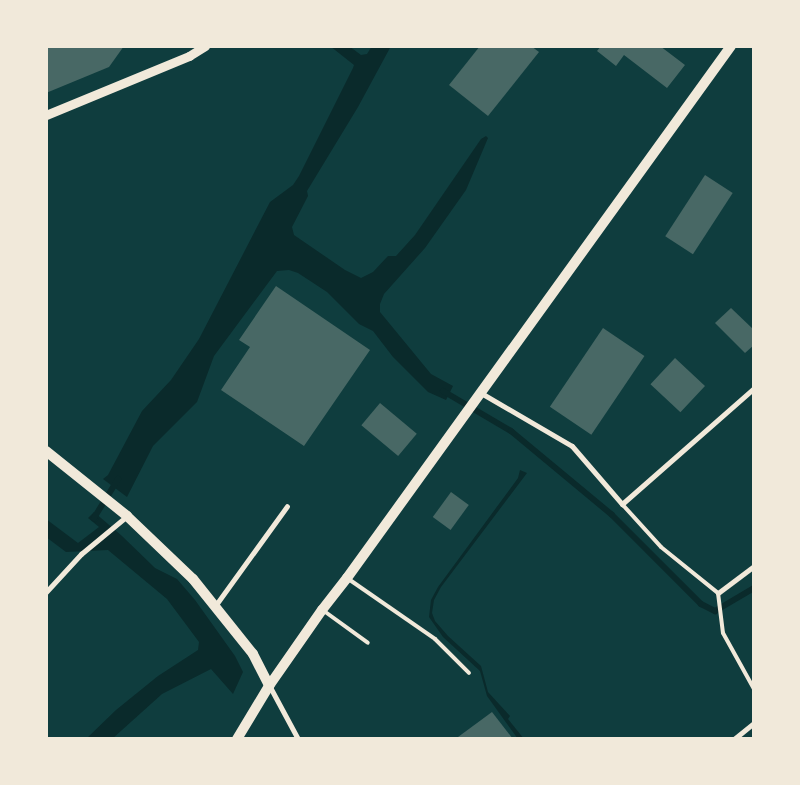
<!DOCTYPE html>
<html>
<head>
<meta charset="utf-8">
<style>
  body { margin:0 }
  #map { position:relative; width:800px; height:785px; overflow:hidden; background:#0f3d3e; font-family:"Asap Condensed",sans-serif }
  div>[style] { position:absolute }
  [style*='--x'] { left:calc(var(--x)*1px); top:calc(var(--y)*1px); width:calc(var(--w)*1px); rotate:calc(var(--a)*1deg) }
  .water>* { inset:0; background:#0a2a2b }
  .stream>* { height:6px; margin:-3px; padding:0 3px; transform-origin:3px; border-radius:3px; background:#0a2a2b }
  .building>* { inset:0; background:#486865; transform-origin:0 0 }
  .service>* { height:4px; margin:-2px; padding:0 2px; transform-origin:2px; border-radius:2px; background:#f1e9da }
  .minor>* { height:5px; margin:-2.5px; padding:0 2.5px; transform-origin:2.5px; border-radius:2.5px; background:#f1e9da }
  .tertiary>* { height:9px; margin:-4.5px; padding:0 4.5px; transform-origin:4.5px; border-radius:4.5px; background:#f1e9da }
  .secondary>* { height:10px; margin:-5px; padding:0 5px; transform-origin:5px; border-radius:5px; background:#f1e9da }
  span { translate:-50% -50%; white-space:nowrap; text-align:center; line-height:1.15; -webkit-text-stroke:4px #f1e9da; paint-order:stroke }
  .frame { position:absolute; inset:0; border:48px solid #f1e9da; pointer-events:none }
</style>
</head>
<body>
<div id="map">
  <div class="water">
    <div style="clip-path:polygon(330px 46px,349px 46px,361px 55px,367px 54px,372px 46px,391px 46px,358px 107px,307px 191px,308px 196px,292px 227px,294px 235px,345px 270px,361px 278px,373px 272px,388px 256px,396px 256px,415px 235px,481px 139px,486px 136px,488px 138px,466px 190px,425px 248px,384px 294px,380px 304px,380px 312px,431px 374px,453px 386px,446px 400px,428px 392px,393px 357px,373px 331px,359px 324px,327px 292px,298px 273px,289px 270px,277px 271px,214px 356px,197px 402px,153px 446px,127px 497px,103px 479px,108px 475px,142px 411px,171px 380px,199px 339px,270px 202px,293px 185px,299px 176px,353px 68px,354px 65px)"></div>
    <div style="clip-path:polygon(520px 470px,527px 473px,441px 587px,434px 600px,432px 613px,435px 621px,448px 636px,481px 666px,488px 692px,510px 716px,508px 719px,524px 739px,518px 739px,487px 696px,480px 671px,443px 637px,429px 617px,431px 600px,438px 587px,518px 478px)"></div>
    <div style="clip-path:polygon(94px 512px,122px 536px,155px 568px,177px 579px,195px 600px,235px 656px,243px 672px,233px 694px,211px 669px,162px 694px,112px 739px,86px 739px,116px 710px,158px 676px,198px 650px,199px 642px,167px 599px,108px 550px,66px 552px,46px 537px,46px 519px,78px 543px,99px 527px,88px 518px)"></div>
  </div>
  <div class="stream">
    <div style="--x:443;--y:391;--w:79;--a:30.5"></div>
    <div style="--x:511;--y:431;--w:131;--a:39.7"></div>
    <div style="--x:612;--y:515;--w:126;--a:45"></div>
    <div style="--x:701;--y:604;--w:16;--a:27"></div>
    <div style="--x:715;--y:611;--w:45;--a:-30.5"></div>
    <div style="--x:95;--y:519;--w:1;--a:-135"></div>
    <div style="--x:94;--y:518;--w:46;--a:-58.4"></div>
  </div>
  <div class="building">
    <div style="clip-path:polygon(46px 46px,124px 46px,109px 67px,46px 93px)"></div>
    <div style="clip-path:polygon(480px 46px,531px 46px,539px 52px,488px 116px,449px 85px)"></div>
    <div style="clip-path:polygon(601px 46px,660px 46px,685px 65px,667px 88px,624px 55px,616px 66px,597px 51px)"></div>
    <div style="left:705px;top:175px;width:33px;height:73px;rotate:33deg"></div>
    <div style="clip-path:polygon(276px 286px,370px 350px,304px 446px,221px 390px,250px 347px,239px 340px)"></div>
    <div style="clip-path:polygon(731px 308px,754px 330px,754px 345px,745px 353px,715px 323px)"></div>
    <div style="left:603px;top:328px;width:50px;height:95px;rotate:34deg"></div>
    <div style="left:675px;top:358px;width:41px;height:36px;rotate:43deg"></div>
    <div style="left:380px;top:403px;width:48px;height:29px;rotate:40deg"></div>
    <div style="left:451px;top:492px;width:22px;height:31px;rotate:36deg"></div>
    <div style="clip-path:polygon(492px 712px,513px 739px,460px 739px,458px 737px)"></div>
  </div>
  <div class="service">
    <div style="--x:622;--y:504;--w:58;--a:47.8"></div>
    <div style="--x:661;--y:547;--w:73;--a:38.9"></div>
    <div style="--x:718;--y:593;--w:40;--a:82.9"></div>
    <div style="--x:723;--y:633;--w:64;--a:61"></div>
    <div style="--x:347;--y:578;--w:107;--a:34.7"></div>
    <div style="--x:435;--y:639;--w:48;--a:45"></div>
    <div style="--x:324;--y:611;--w:54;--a:36"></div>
  </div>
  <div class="minor">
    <div style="--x:481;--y:393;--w:105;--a:30.2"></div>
    <div style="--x:572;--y:446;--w:77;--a:49.2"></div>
    <div style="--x:622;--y:504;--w:176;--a:-41.3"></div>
    <div style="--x:46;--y:592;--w:52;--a:-47.4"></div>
    <div style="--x:81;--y:554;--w:60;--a:-39.6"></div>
    <div style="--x:718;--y:593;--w:45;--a:-36.9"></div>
    <div style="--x:215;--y:606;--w:123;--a:-54.2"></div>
    <div style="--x:270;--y:687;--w:59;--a:61.7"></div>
    <div style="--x:734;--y:739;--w:26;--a:-39"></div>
  </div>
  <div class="tertiary">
    <div style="--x:46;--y:115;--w:155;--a:-22.4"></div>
    <div style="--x:189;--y:56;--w:19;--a:-32"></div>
  </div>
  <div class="secondary">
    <div style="--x:46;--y:451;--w:104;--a:38.7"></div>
    <div style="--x:127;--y:516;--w:91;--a:43.7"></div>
    <div style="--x:193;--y:579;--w:96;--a:51.3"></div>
    <div style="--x:253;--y:654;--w:36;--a:63"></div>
    <div style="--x:237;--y:739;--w:62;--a:-58.9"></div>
    <div style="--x:269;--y:686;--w:93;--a:-55.1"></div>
    <div style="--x:322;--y:610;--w:41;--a:-52"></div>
    <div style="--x:347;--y:578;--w:656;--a:-54.18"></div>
  </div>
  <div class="frame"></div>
</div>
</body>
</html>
